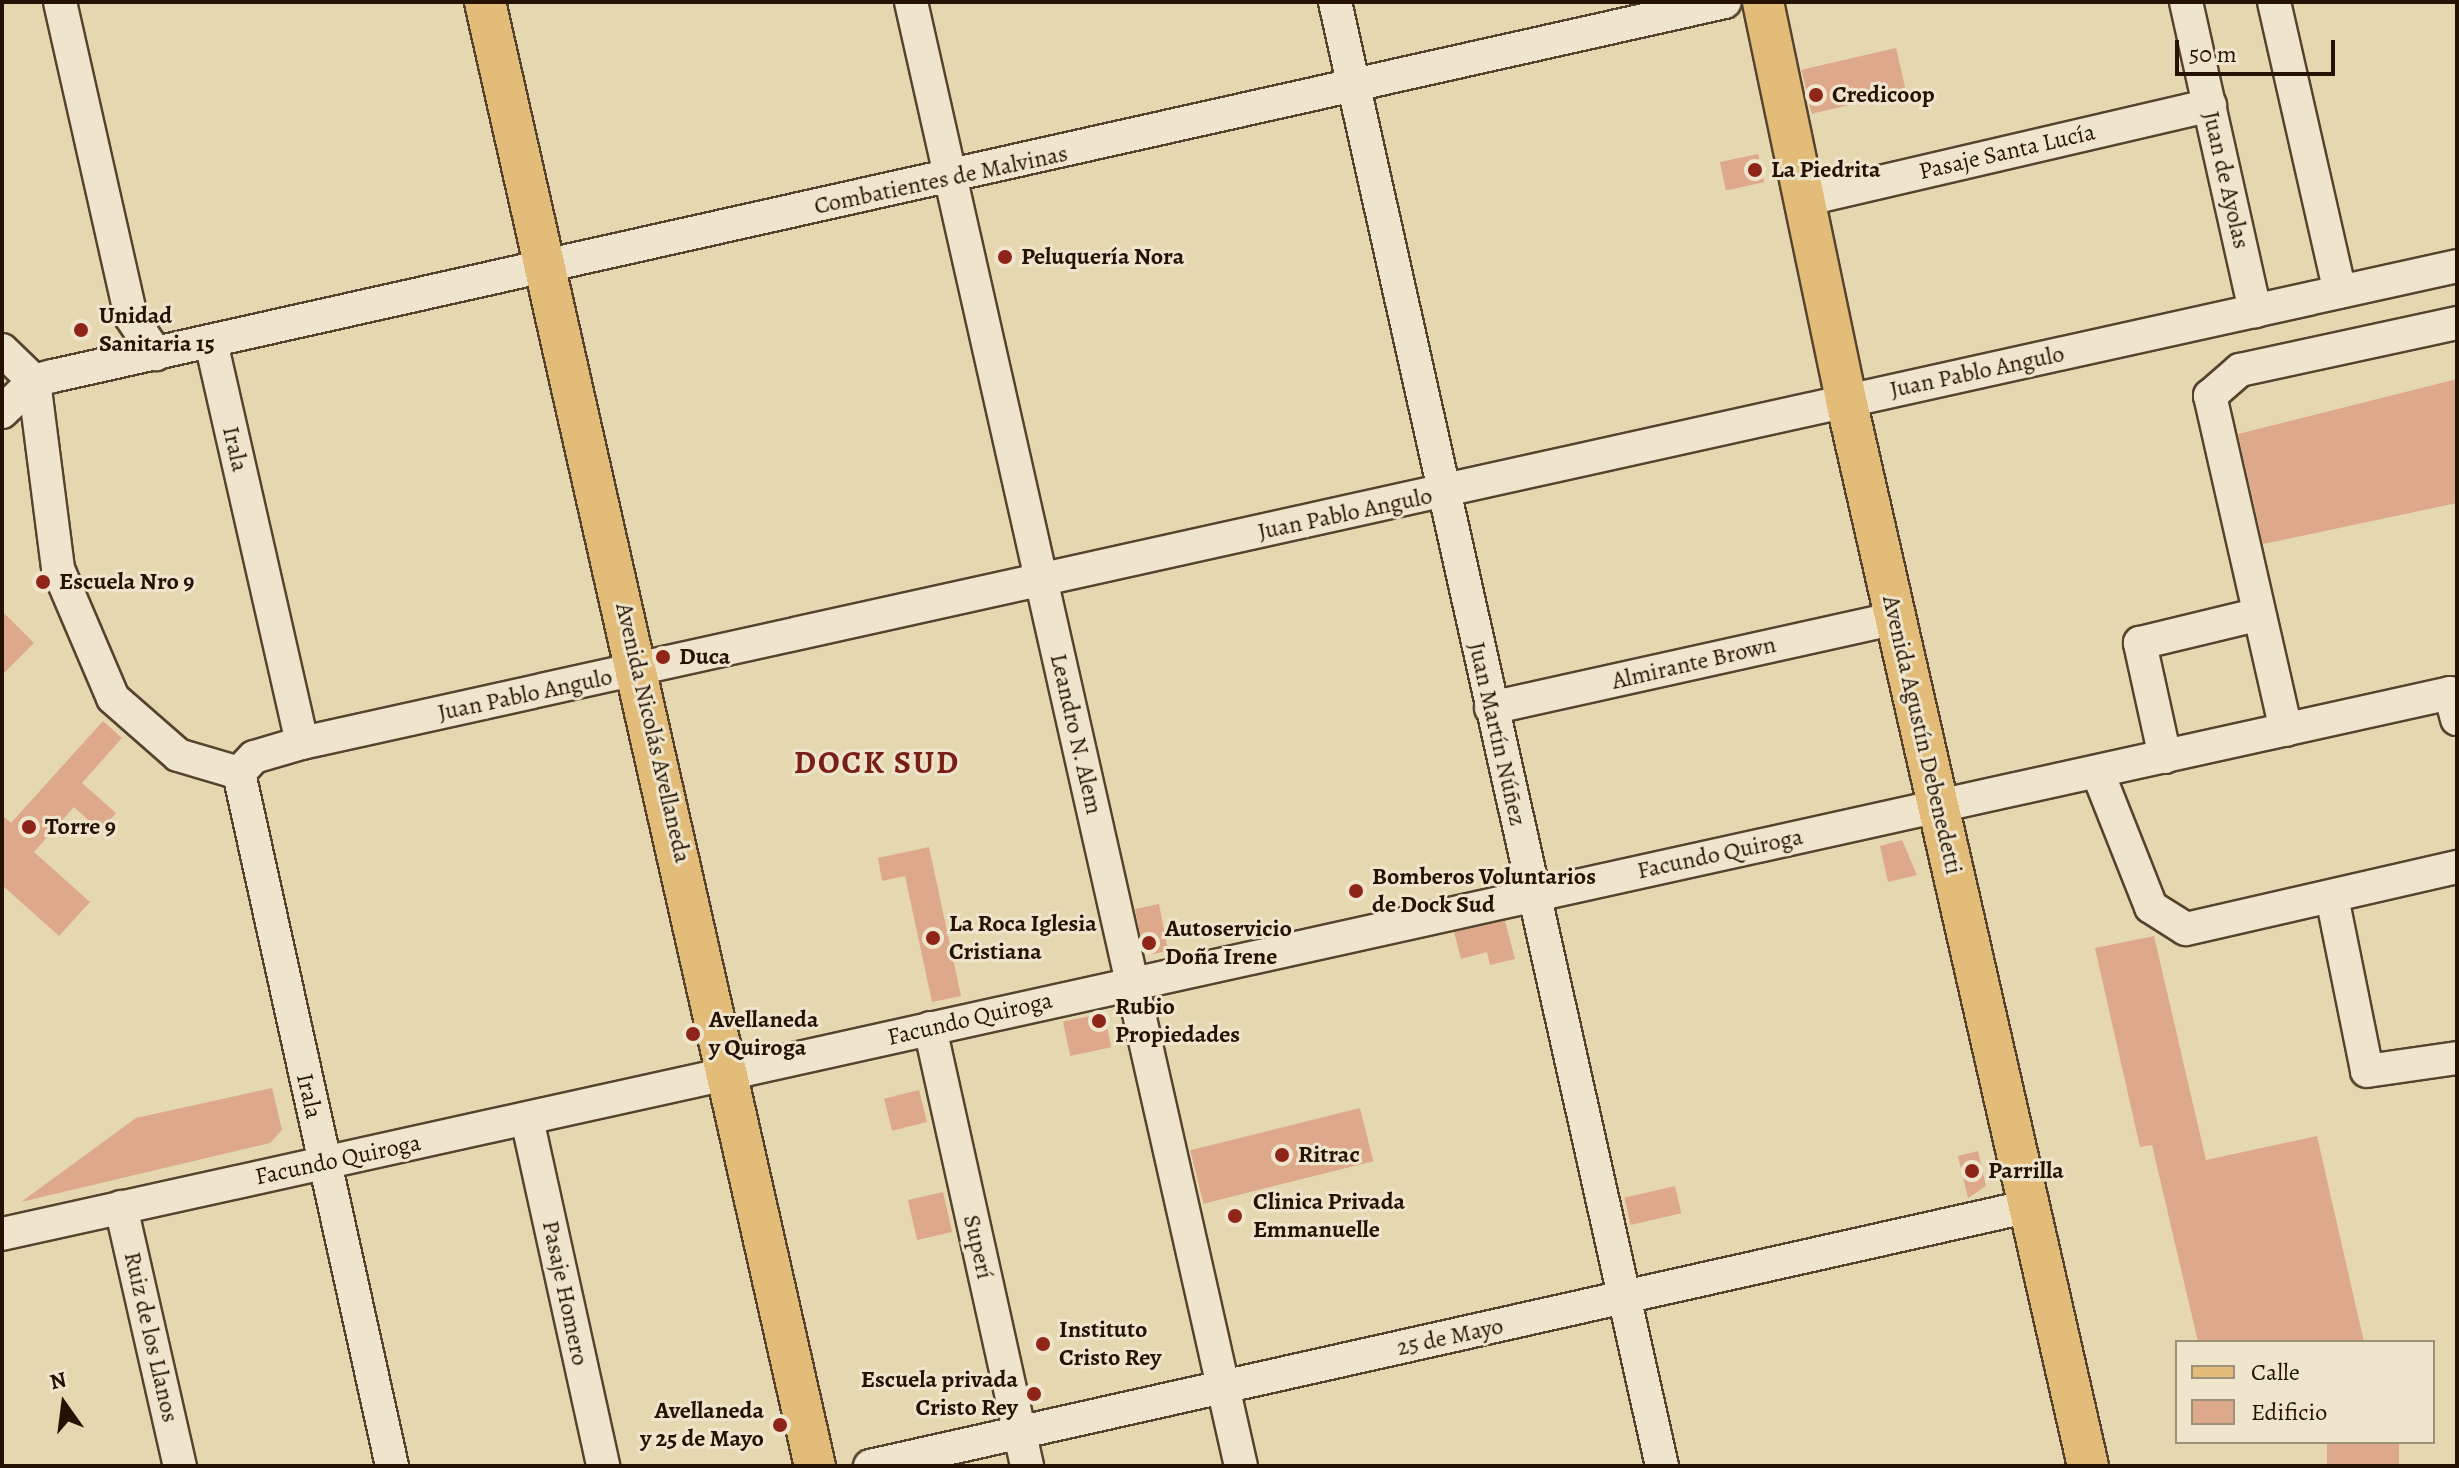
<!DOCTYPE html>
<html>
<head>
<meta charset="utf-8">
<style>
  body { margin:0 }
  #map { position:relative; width:2459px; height:1468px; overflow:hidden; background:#e5d7b0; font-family:Alegreya,serif }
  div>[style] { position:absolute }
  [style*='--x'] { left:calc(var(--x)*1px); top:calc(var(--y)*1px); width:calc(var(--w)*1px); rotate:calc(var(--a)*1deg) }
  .building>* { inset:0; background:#dea98a; transform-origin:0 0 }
  .roads { filter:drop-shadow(2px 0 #55432e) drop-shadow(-2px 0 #55432e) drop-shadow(0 2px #55432e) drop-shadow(0 -2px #55432e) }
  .minor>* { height:32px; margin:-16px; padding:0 16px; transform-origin:16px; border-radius:16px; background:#eee5cc }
  .major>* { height:40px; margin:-20px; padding:0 20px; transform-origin:20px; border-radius:20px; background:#e2bc78 }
  .dots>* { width:22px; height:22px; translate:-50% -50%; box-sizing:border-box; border:4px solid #eee5cc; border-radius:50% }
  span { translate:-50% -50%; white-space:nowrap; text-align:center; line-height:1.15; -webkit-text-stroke:6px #eee5cc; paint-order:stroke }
  .poi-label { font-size:24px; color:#251202; font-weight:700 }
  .left { translate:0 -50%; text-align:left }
  .right { translate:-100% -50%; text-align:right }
  .street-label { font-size:24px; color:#251202 }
  .district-label { font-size:32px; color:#7a1f14; font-weight:700; letter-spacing:2px }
  .frame { position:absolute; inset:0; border:4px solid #251202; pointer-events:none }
  .legend { position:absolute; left:2175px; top:1340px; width:260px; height:104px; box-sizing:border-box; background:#eee5cc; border:2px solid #9e917b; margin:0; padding:10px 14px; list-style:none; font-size:24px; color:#251202 }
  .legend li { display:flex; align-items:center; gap:16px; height:40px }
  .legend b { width:40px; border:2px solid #9e917b }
  .north { position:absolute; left:24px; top:1364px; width:80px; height:80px; -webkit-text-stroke:6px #eee5cc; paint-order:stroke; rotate:346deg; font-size:22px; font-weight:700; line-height:32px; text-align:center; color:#251202 }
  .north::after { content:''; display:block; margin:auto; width:28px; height:36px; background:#251202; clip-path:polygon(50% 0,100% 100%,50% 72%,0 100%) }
  .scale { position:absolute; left:2175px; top:40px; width:160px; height:36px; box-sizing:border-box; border:4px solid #251202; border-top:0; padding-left:10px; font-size:24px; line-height:28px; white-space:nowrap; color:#251202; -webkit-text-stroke:6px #eee5cc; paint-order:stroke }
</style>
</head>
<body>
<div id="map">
  <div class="building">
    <div style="left:1896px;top:48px;width:45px;height:97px;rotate:77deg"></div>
    <div style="left:1758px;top:154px;width:29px;height:39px;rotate:78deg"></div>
    <div style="clip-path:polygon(2457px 379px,2457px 503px,2263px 544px,2238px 434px)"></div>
    <div style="clip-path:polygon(2px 611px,34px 643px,2px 675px)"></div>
    <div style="clip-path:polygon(103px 721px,122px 738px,82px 783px,116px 813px,100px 831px,74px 807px,34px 852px,90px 902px,59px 936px,2px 885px,2px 815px,11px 823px)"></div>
    <div style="clip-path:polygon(1902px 840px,1917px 875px,1888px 882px,1880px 846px)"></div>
    <div style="clip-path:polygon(929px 847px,961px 996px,932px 1002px,905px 876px,882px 881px,878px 858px)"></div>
    <div style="clip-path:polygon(1159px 904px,1168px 951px,1153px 954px,1143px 946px,1135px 909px)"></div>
    <div style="clip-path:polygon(1505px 921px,1515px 959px,1490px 965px,1487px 952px,1461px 959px,1454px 932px)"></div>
    <div style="clip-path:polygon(2154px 936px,2206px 1160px,2317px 1136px,2364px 1342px,2198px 1342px,2152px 1145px,2140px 1147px,2095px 948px)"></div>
    <div style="left:1104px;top:1013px;width:35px;height:42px;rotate:78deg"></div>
    <div style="clip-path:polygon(272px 1088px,282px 1130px,270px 1143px,21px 1202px,136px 1118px)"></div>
    <div style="left:919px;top:1090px;width:33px;height:36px;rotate:76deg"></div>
    <div style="left:1360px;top:1108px;width:55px;height:175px;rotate:76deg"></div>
    <div style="clip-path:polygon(1978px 1151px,1986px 1186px,1968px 1198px,1958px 1156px)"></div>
    <div style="left:1675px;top:1186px;width:28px;height:52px;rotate:77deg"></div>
    <div style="left:943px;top:1192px;width:41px;height:36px;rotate:77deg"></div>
    <div style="left:2327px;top:1442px;width:72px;height:25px"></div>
  </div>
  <div class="roads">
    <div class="minor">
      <div style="--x:60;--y:2;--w:323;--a:77.3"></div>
      <div style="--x:131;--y:317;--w:45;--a:56"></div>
      <div style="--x:911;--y:2;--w:1501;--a:77.3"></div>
      <div style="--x:1335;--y:2;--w:1500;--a:77.41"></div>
      <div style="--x:2186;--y:2;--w:317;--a:77.4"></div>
      <div style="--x:2274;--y:2;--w:297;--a:77.2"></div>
      <div style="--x:1803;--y:200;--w:418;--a:-13.1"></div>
      <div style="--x:211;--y:342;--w:411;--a:77.2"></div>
      <div style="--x:2;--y:350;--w:45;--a:44.1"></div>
      <div style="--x:34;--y:381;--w:190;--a:82.7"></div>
      <div style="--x:58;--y:569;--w:140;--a:66.9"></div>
      <div style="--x:113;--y:698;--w:86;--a:41.2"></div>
      <div style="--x:178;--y:755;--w:64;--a:16.4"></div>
      <div style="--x:2;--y:412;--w:45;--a:-44.1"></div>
      <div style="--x:34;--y:381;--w:20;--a:-15"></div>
      <div style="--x:53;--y:376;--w:1713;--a:-12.61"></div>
      <div style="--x:1491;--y:708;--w:415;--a:-12.5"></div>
      <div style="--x:2286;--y:730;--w:343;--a:-102.8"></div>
      <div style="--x:2210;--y:396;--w:40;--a:-41"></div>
      <div style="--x:2240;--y:370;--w:222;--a:-12.2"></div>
      <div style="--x:2165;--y:757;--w:117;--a:-102.4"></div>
      <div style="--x:2140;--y:643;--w:106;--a:-13.6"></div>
      <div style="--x:239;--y:773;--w:22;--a:-47"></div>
      <div style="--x:254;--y:757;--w:50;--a:-16.3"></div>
      <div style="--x:302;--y:743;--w:2207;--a:-12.48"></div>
      <div style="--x:239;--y:773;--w:710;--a:77.55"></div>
      <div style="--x:2098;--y:773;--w:144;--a:68.4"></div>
      <div style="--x:2151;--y:907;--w:41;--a:32.2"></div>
      <div style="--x:2186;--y:929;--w:278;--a:-12.9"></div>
      <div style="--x:2332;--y:897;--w:177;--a:78.6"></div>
      <div style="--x:2367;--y:1071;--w:91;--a:-8.2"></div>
      <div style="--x:930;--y:1028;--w:449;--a:77.5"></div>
      <div style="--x:527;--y:1119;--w:355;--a:77.6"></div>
      <div style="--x:121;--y:1207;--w:266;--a:77.2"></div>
      <div style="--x:2;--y:1234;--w:2507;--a:-12.46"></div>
      <div style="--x:2450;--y:693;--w:27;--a:75"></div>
      <div style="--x:870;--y:1466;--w:1189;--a:-12.63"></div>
    </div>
    <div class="major">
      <div style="--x:485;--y:2;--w:1501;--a:77.3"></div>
      <div style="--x:1763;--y:2;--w:407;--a:78.2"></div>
      <div style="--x:1846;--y:400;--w:1093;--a:77.21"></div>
    </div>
  </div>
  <div class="dots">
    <div style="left:1816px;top:95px;background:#8f2418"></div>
    <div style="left:1755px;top:170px;background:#8f2418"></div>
    <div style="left:1005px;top:257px;background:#8f2418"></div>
    <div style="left:81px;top:330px;background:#8f2418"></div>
    <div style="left:43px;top:582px;background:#8f2418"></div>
    <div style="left:663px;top:657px;background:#8f2418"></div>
    <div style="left:29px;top:827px;background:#8f2418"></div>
    <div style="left:1356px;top:891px;background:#8f2418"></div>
    <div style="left:933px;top:938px;background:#8f2418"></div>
    <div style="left:1149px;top:943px;background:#8f2418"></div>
    <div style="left:1099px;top:1021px;background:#8f2418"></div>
    <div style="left:693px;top:1034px;background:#8f2418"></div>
    <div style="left:1282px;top:1155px;background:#8f2418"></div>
    <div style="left:1972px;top:1171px;background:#8f2418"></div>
    <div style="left:1235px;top:1216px;background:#8f2418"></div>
    <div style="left:1043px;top:1344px;background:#8f2418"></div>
    <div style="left:1034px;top:1394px;background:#8f2418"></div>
    <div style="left:780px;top:1425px;background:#8f2418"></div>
  </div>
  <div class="poi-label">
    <span class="left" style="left:1832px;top:95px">Credicoop</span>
    <span class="left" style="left:1771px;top:170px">La Piedrita</span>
    <span class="left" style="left:1021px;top:257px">Peluquería Nora</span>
    <span class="left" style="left:99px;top:330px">Unidad<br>Sanitaria 15</span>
    <span class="left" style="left:59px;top:582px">Escuela Nro 9</span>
    <span class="left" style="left:679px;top:657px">Duca</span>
    <span class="left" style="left:45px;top:827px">Torre 9</span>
    <span class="left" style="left:1372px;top:891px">Bomberos Voluntarios<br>de Dock Sud</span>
    <span class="left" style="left:949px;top:938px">La Roca Iglesia<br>Cristiana</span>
    <span class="left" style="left:1165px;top:943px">Autoservicio<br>Doña Irene</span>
    <span class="left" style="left:1115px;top:1021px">Rubio<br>Propiedades</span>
    <span class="left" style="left:709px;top:1034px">Avellaneda<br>y Quiroga</span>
    <span class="left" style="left:1298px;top:1155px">Ritrac</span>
    <span class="left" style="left:1988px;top:1171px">Parrilla</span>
    <span class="left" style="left:1253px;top:1216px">Clinica Privada<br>Emmanuelle</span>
    <span class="left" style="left:1059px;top:1344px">Instituto<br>Cristo Rey</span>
    <span class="right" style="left:1018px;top:1394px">Escuela privada<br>Cristo Rey</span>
    <span class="right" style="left:764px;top:1425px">Avellaneda<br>y 25 de Mayo</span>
  </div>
  <div class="street-label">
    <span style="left:2007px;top:152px;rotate:-13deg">Pasaje Santa Lucía</span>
    <span style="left:941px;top:180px;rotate:-12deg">Combatientes de Malvinas</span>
    <span style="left:2226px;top:180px;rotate:77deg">Juan de Ayolas</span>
    <span style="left:1977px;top:372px;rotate:-12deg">Juan Pablo Angulo</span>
    <span style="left:235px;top:449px;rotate:77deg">Irala</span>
    <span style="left:1345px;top:514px;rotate:-12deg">Juan Pablo Angulo</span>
    <span style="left:1694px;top:663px;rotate:-13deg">Almirante Brown</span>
    <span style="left:525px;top:695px;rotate:-12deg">Juan Pablo Angulo</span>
    <span style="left:653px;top:733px;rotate:77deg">Avenida Nicolás Avellaneda</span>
    <span style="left:1076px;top:734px;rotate:77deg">Leandro N. Alem</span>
    <span style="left:1497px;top:734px;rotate:77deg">Juan Martín Núñez</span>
    <span style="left:1922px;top:735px;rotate:77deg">Avenida Agustín Debenedetti</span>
    <span style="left:1720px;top:854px;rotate:-12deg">Facundo Quiroga</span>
    <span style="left:970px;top:1019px;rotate:-13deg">Facundo Quiroga</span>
    <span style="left:309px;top:1096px;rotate:77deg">Irala</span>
    <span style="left:338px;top:1160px;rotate:-12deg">Facundo Quiroga</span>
    <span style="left:978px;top:1247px;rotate:77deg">Superí</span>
    <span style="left:565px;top:1293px;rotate:78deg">Pasaje Homero</span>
    <span style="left:151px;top:1337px;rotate:77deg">Ruiz de los Llanos</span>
    <span style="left:1450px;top:1337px;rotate:-12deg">25 de Mayo</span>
  </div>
  <div class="district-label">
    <span style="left:877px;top:762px">DOCK SUD</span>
  </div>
  <div class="frame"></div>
  <ul class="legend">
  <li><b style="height:10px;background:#e2bc78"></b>Calle</li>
  <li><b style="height:22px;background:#dea98a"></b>Edificio</li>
  </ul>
  <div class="north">N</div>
  <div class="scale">50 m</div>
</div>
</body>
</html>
